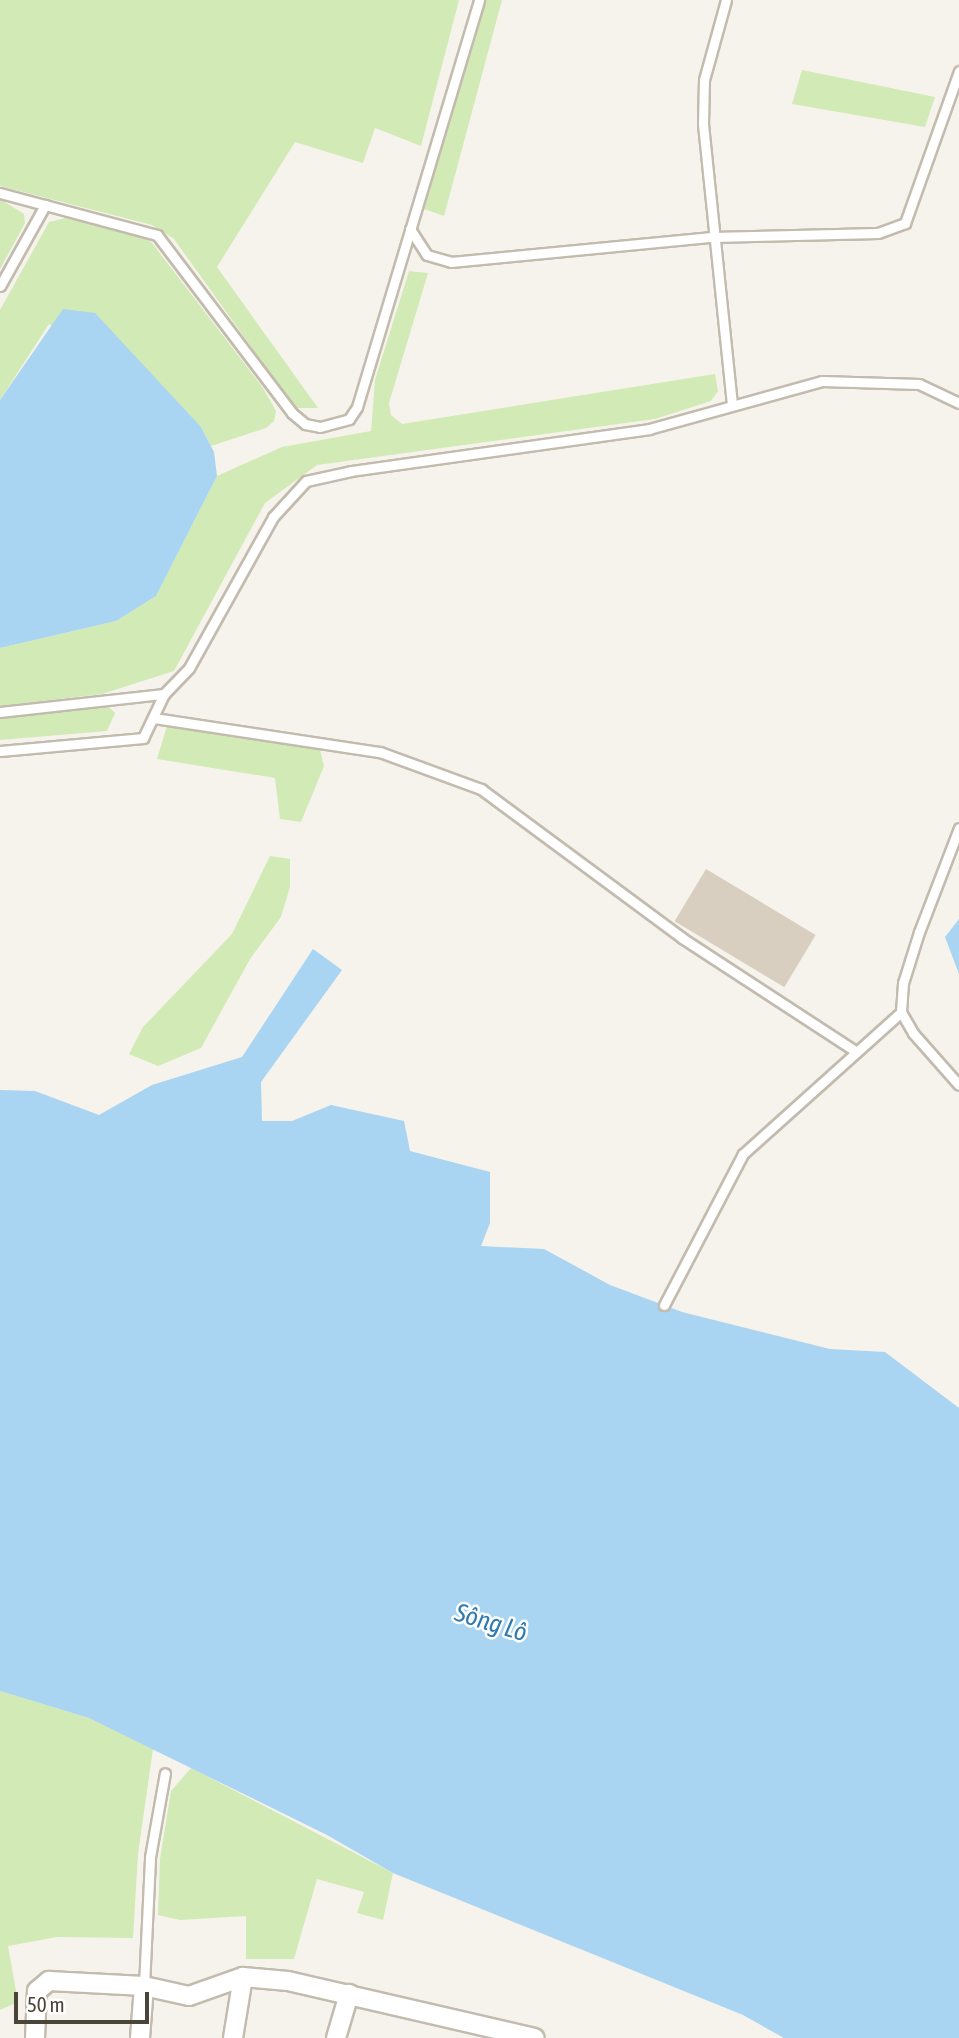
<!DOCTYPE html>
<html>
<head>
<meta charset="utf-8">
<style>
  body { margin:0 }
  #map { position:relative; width:959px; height:2038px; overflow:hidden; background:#f6f3ec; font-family:"Asap Condensed",sans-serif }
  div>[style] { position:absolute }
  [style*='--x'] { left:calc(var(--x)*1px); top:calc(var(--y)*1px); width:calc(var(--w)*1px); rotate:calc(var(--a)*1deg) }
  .green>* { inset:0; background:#d2eab5 }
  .water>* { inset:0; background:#a9d4f2 }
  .building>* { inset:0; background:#d8cfc1; transform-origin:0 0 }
  .roads { filter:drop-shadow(2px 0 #c2bbae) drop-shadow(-2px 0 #c2bbae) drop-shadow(0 2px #c2bbae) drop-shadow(0 -2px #c2bbae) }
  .lane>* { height:9px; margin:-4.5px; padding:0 4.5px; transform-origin:4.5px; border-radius:4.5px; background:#fff }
  .street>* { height:18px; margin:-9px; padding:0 9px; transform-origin:9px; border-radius:9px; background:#fff }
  span { translate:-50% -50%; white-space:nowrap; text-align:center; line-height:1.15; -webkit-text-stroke:5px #fff; paint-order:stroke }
  .water-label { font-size:26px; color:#2e7ab2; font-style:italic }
  .scale { position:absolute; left:14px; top:1992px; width:135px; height:32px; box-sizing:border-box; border:4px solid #4b4439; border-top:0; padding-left:9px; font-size:21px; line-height:24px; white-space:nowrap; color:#4b4439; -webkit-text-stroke:5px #fff; paint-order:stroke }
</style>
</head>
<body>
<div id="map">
  <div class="green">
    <div style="clip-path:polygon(0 0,459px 0,421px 146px,375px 128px,363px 163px,295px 142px,217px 267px,318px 408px,295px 408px,174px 239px,152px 225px,0 186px)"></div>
    <div style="clip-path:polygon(486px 0,502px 0,444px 216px,424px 209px)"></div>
    <div style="clip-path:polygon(802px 70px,935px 97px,925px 127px,792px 104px)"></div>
    <div style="clip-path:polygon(0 199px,24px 214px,25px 223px,0 269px)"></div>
    <div style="clip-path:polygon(66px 218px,138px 232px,152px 243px,263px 388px,276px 411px,274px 421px,266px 428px,211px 446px,201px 427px,49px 324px,0 400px,0 310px,49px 222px)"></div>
    <div style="clip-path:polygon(409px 271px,428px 273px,389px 403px,391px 415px,402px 424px,715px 374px,718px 391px,711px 401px,655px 419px,317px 465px,265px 503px,174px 671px,102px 694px,0 706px,0 648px,116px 621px,156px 596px,217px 476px,282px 447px,371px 431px,375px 380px)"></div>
    <div style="clip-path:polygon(93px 706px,109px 707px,115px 713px,107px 731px,0 740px,0 717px)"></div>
    <div style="clip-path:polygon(167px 726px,320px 750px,324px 766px,301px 822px,280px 819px,275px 778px,157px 759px)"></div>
    <div style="clip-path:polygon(270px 856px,290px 859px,290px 887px,281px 917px,250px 959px,201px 1048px,158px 1066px,129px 1054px,143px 1027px,232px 934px)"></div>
    <div style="clip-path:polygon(0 1691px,89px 1718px,153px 1749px,138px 1854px,133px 1938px,57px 1937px,8px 1946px,18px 2002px,0 2010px)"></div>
    <div style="clip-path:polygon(191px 1768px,393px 1873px,383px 1920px,357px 1913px,364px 1892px,317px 1879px,294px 1959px,246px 1959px,246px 1916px,180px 1920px,158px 1915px,160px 1859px,171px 1791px)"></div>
  </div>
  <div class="water">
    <div style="clip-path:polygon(63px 309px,95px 313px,201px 427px,214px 452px,217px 476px,156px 596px,116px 621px,0 648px,0 400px)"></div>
    <div style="clip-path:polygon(959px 919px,959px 974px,945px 937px)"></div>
    <div style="clip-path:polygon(313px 949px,342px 970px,261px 1082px,262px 1121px,292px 1121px,331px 1105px,404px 1121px,410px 1151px,490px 1172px,490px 1223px,481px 1246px,544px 1249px,610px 1285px,682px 1312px,830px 1349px,885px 1352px,959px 1408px,959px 2038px,784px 2038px,743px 2015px,393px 1873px,327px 1835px,89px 1718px,0 1691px,0 1090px,35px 1091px,99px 1115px,152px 1085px,242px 1057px)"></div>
  </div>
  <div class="building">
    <div style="left:706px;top:869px;width:128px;height:61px;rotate:31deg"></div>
  </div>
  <div class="roads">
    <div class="lane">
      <div style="--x:726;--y:0;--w:83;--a:105.4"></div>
      <div style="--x:704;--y:80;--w:44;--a:91.3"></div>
      <div style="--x:703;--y:124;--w:281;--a:84.1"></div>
      <div style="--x:0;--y:193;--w:163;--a:15"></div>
      <div style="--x:157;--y:235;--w:223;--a:52.8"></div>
      <div style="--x:292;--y:413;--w:17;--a:40"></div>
      <div style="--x:305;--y:424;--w:15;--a:11"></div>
      <div style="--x:320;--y:427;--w:30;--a:-15"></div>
      <div style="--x:349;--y:419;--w:14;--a:-56"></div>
      <div style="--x:357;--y:407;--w:425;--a:-73.3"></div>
      <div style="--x:410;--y:229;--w:31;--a:57"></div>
      <div style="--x:427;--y:255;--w:25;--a:16"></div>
      <div style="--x:451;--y:262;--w:262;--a:-5.5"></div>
      <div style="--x:712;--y:237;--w:166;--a:-1.4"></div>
      <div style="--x:878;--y:233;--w:29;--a:-20"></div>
      <div style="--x:905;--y:223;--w:161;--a:-70.4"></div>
      <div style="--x:0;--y:286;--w:93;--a:-60.9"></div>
      <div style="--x:0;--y:712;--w:165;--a:-6.3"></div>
      <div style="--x:154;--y:718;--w:229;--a:8.6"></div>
      <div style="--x:380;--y:752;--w:108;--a:20.1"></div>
      <div style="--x:481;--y:789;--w:250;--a:36.5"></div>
      <div style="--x:682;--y:938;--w:205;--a:33.1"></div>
      <div style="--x:0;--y:751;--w:144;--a:-5.2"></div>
      <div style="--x:143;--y:738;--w:49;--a:-64.5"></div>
      <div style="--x:164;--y:694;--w:36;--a:-46"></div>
      <div style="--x:189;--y:668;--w:173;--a:-60.9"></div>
      <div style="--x:273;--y:517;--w:49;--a:-47.5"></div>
      <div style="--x:306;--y:481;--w:46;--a:-12.5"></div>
      <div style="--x:351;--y:471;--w:301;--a:-8"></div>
      <div style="--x:649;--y:429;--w:180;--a:-15.5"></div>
      <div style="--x:822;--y:381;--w:97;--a:1.8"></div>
      <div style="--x:919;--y:384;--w:44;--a:25.4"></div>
      <div style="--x:959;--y:828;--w:111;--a:111"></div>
      <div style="--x:919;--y:932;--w:53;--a:107.4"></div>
      <div style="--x:903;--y:983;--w:29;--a:94"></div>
      <div style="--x:901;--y:1012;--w:24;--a:60"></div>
      <div style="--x:913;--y:1033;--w:69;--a:48.5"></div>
      <div style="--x:664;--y:1305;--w:170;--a:-62.4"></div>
      <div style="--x:743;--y:1154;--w:212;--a:-41.9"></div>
      <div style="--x:144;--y:1986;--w:129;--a:-87.3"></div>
      <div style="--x:150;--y:1857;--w:85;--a:-79.9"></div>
    </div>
    <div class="street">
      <div style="--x:35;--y:2038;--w:47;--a:-87.6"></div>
      <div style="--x:37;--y:1991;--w:16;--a:-40"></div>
      <div style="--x:49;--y:1981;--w:95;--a:3"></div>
      <div style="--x:144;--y:1986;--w:46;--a:12.5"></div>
      <div style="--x:189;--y:1996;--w:57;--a:-19.4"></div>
      <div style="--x:243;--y:1977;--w:45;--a:5.1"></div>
      <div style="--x:288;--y:1981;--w:253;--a:13"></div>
      <div style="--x:140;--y:2038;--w:52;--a:-85.6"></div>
      <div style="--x:233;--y:2038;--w:62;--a:-80.7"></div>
      <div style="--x:336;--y:2038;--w:46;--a:-73.5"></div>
    </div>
  </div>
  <div class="water-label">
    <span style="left:491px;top:1623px;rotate:17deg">Sông Lô</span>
  </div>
  <div class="scale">50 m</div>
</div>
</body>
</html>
